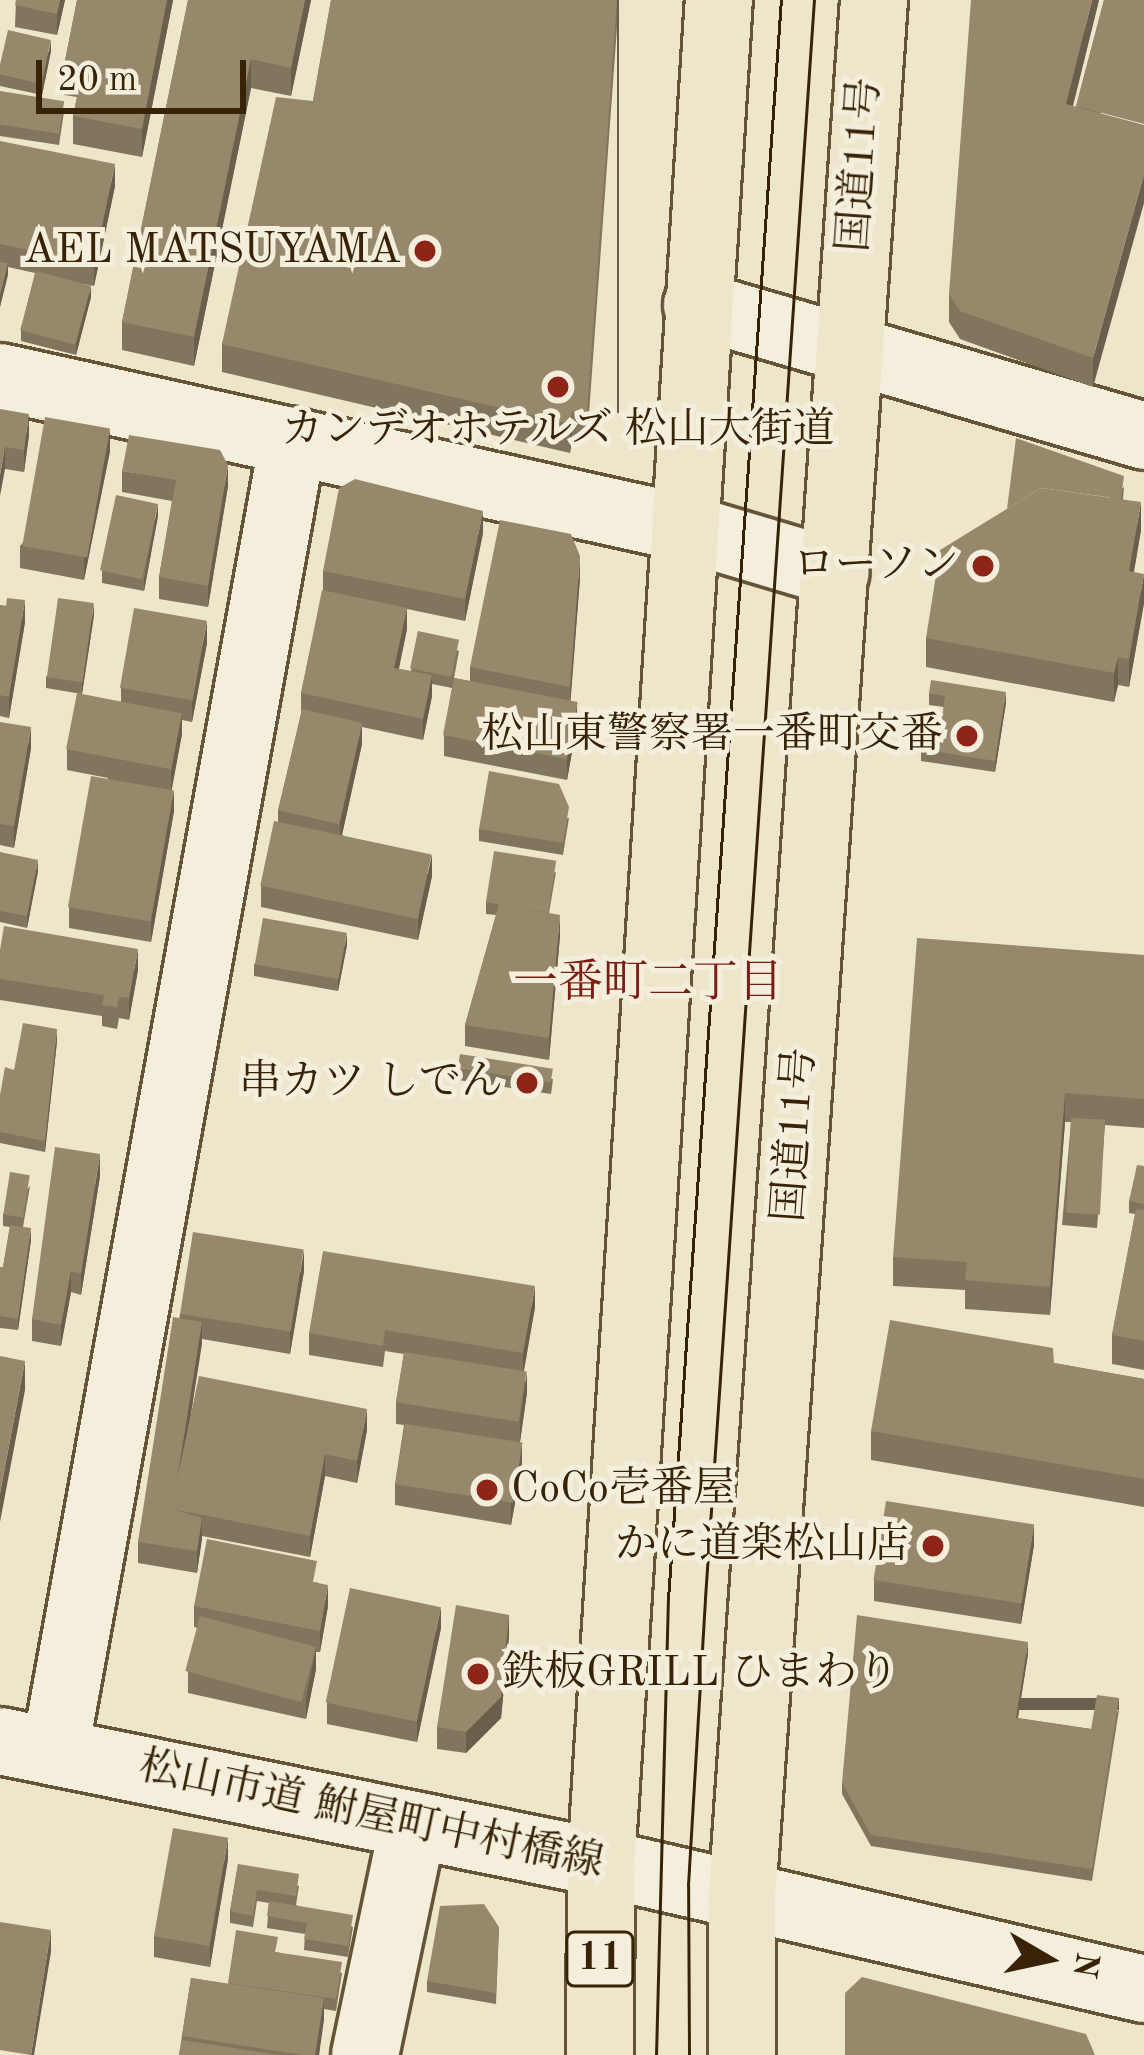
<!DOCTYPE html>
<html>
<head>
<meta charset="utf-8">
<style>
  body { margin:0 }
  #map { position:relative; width:1144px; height:2055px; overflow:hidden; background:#eee6cb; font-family:"Old Standard TT","Noto Serif JP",serif }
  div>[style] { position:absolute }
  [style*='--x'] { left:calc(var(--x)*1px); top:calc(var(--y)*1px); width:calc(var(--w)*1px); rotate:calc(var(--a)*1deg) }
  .roads { filter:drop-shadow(3px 0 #665437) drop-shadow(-3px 0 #665437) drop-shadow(0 3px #665437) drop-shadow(0 -3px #665437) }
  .street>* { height:66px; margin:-33px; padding:0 33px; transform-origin:33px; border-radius:33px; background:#f4efdd }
  .secondary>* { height:66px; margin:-33px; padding:0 33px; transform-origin:33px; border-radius:33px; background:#f4efdd }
  .highway>* { height:66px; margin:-33px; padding:0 33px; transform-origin:33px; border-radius:33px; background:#eee6cb }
  .tram>* { height:3px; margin:-1.5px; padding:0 1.5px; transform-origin:1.5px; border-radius:1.5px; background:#382306 }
  .wall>* { inset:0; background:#82755d }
  .shaded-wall>* { inset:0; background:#6a5f4c; transform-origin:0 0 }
  .building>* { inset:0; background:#97886c; transform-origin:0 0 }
  .dots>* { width:33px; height:33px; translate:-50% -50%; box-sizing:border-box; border:6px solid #f4efdd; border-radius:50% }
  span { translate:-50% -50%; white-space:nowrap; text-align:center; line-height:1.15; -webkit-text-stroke:10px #f4efdd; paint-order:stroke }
  .shield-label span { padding:3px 9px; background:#f4efdd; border:3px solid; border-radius:9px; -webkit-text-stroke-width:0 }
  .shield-label { font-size:39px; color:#382306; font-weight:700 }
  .street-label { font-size:42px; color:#382306 }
  .poi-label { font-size:42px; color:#382306 }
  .right { translate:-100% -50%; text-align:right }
  .left { translate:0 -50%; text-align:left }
  .neighbourhood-label { font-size:45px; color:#7a1f14 }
  .north { position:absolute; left:988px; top:1899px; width:120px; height:120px; -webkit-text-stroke:9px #f4efdd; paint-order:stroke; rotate:99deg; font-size:33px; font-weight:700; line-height:48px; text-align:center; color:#382306 }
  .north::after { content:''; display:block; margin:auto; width:42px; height:54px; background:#382306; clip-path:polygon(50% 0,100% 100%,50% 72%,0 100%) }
  .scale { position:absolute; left:36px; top:60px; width:210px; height:54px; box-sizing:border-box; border:6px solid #382306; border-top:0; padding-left:15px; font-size:36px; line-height:42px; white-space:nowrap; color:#382306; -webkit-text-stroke:9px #f4efdd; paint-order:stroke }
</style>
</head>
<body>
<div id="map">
  <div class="roads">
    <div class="street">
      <div style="--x:697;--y:305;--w:466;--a:16.3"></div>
      <div style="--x:0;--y:377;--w:706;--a:12.44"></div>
      <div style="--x:689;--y:529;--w:153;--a:16.7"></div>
      <div style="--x:55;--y:1750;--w:1331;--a:-79.7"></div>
      <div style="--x:365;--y:2055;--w:235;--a:-78.2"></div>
    </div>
    <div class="secondary">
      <div style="--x:0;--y:1741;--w:613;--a:11.47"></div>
      <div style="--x:601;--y:1863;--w:557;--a:13.06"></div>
    </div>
    <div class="highway">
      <div style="--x:600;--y:2055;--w:192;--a:-89.7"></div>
      <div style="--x:601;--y:1863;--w:1867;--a:-86.38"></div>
      <div style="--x:742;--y:2055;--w:158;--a:-90"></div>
      <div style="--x:742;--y:1897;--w:1902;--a:-86.02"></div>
    </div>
  </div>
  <div class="tram">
    <div style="--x:656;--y:2055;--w:456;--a:-88.5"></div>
    <div style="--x:668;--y:1599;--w:1603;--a:-85.96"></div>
    <div style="--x:689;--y:2055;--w:170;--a:-90.3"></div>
    <div style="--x:688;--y:1885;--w:288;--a:-86.6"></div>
    <div style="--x:705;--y:1598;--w:1602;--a:-86.1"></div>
  </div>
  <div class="wall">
    <div style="clip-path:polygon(16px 0,65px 0,57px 35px,15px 27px)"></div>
    <div style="clip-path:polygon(77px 0,173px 0,142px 157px,73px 144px,73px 116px,77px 97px,64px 95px,64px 66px)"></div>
    <div style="clip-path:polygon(188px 0,311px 0,291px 96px,251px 88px,194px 366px,122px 350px,122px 322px)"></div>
    <div style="clip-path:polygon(331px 0,619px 0,587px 441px,572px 439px,570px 453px,222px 372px,222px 344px,313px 101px)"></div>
    <div style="clip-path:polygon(1099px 0,1073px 106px,1076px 107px,1104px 0,1093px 387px,960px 339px,949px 322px,949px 294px)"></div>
    <div style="clip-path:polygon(51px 51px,42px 95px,0 86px,0 67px)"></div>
    <div style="clip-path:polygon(0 91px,64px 112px,59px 145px,0 136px)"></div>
    <div style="clip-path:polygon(0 141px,115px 186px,94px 286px,84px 284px,91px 297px,76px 355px,21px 341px,21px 330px,35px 273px,8px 267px,0 307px)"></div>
    <div style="clip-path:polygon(0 409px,29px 435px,24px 472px,5px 469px)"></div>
    <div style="clip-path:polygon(110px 451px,84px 580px,20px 568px,20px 546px)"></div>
    <div style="clip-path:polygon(122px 471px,228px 486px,208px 607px,159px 599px,159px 577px,172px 501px,122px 492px)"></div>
    <div style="clip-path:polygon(1124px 487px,1123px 499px,1141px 530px,1134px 572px,1144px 603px,1129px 687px,1118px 685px,1114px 702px,926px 667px,926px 638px)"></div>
    <div style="clip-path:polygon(158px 516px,144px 591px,102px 583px,102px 571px)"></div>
    <div style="clip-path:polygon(483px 533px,465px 621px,407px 609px,407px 629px,399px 669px,411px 671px,418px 631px,459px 651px,454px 678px,470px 681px,470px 667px,580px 578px,570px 701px,577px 724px,567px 780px,444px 756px,444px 735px,452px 688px,432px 684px,432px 696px,423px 740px,362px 727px,362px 744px,342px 835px,432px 876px,418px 940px,261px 907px,261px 886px,278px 822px,278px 810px,301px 714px,301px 693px,323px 591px,323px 571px)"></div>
    <div style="clip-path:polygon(0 605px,6px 606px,25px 622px,9px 718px,0 716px)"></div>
    <div style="clip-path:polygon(94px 615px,82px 694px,46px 688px,46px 677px)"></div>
    <div style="clip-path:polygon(207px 643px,192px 722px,182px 720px,182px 734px,172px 789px,174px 811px,151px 942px,69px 928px,69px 907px,108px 778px,67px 770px,67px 749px,121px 702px,121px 688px)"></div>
    <div style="clip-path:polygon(929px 693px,1006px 703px,995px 772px,921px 761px,921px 749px,940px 733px,944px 707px,929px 705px)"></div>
    <div style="clip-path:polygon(0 722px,31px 748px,14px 848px,0 845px)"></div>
    <div style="clip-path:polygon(569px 818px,563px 855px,479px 841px,479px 829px)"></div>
    <div style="clip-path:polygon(0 852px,38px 871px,27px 928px,0 922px)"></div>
    <div style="clip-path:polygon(556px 872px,549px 913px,560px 936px,549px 1060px,465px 1046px,465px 1025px,496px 915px,486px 914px,486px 902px)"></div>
    <div style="clip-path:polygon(347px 945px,338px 991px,254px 976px,254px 964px)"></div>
    <div style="clip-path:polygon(0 950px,138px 970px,129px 1020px,119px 1018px,117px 1029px,102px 1026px,102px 1016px,0 1000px)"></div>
    <div style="clip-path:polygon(1144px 955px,1144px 1128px,1105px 1125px,1097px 1228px,1062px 1225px,1071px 1122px,1065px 1122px,1050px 1315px,965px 1309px,965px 1290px,893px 1286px,893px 1257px)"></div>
    <div style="clip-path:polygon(57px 1041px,45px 1152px,0 1143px,0 1095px,14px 1070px)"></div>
    <div style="clip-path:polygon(458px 1068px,553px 1079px,551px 1094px,458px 1080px)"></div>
    <div style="clip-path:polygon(1144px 1166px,1144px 1370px,1112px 1364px,1112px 1335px,1135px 1214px,1129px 1213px,1129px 1201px)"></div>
    <div style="clip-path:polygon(100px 1176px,81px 1295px,71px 1292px,61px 1346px,32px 1341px,32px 1319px)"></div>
    <div style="clip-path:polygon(30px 1186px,23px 1227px,31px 1240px,18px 1330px,0 1328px,0 1267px,3px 1267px,10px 1227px,3px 1226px,3px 1214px)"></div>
    <div style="clip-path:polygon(304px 1271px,290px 1354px,202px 1339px,190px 1421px,367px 1430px,357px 1483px,325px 1476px,310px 1557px,202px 1536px,197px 1573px,138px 1563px,138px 1542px,180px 1314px)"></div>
    <div style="clip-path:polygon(535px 1307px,524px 1371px,527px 1392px,520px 1442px,522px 1464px,511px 1525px,395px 1505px,395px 1484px,404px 1425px,396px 1424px,396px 1402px,404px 1354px,385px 1351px,383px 1367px,309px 1355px,309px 1333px)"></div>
    <div style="clip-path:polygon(1054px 1363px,1144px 1379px,1144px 1507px,871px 1460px,871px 1431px)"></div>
    <div style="clip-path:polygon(1034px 1545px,1021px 1624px,874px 1601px,874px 1580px)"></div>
    <div style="clip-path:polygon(317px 1582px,328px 1606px,320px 1652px,316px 1652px,316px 1669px,306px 1719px,188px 1693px,188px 1672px,198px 1628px,194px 1627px,194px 1606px)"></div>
    <div style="clip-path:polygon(441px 1628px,417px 1742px,327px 1724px,327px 1703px)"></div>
    <div style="clip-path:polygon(509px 1636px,501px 1718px,466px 1753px,437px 1749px,437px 1727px)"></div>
    <div style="clip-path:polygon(1028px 1654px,1018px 1718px,1091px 1729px,1119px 1710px,1092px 1881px,871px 1846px,842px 1794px,842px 1783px)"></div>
    <div style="clip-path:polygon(228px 1859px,210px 1967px,154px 1957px,154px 1936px)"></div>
    <div style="clip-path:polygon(238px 1864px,299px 1886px,296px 1905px,353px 1927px,348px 1957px,304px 1950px,305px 1934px,267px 1928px,269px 1903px,257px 1901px,253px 1927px,230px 1923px,230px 1911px)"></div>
    <div style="clip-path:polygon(499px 1927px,496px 2004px,427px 1992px,427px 1981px)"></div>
    <div style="clip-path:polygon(277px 1952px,342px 1973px,336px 2011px,324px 2009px,319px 2055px,179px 2055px,191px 1978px,228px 1984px)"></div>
  </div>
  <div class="shaded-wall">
    <div style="clip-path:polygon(60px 0,65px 0,57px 35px,57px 14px)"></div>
    <div style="clip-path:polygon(167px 0,173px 0,142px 157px,142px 129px)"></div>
    <div style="clip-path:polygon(305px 0,311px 0,291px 96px,291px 68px)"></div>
    <div style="left:617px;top:0;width:2px;height:413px"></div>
    <div style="clip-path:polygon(1092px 0,1099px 0,1066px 133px,1066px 104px)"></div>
    <div style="clip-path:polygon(51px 40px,51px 51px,42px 95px,42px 84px)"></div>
    <div style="clip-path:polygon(251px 59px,251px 88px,194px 366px,194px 337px)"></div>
    <div style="clip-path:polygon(115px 164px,115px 186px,94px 286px,94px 264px)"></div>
    <div style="clip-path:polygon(1144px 174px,1144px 203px,1093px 387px,1093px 358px)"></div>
    <div style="clip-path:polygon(8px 263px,8px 275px,0 307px,0 295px)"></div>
    <div style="clip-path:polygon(91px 286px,91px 297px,76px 355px,76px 343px)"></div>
    <div style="clip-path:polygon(572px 411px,572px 439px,570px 453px,570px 424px)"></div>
    <div style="clip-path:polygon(29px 414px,29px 435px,24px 472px,24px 450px)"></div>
    <div style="clip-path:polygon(110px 429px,110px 451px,84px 580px,84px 559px)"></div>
    <div style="clip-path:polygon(5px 447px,5px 469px,0 496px,0 475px)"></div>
    <div style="clip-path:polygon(228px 465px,228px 486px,208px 607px,208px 586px)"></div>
    <div style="clip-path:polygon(1141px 502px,1141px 530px,1129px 599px,1129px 571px)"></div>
    <div style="clip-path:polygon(158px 504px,158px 516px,144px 591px,144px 580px)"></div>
    <div style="clip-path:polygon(483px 511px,483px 533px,465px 621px,465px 599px)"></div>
    <div style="clip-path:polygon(580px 556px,580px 578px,570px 708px,570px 687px)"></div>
    <div style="clip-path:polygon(1144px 574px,1144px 603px,1129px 687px,1129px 659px)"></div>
    <div style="clip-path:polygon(25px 600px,25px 622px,9px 718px,9px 697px)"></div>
    <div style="clip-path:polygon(94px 603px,94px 615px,82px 694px,82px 682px)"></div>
    <div style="clip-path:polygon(407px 608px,407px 629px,394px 689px,394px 668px)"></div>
    <div style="clip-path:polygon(207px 621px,207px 643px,192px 722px,192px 701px)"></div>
    <div style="clip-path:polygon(1118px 657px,1118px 685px,1114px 702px,1114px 673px)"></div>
    <div style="clip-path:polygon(432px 675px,432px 696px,423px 740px,423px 719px)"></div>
    <div style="clip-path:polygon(1006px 692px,1006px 703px,995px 772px,995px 761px)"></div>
    <div style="clip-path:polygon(577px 703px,577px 724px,567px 780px,567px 759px)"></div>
    <div style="clip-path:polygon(182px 713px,182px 734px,171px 791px,171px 770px)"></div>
    <div style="clip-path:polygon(362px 723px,362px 744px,340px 844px,340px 823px)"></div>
    <div style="clip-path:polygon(31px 727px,31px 748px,14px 848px,14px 826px)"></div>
    <div style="clip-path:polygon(174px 790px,174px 811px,151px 942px,151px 921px)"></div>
    <div style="clip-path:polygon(432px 854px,432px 876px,418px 940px,418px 919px)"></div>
    <div style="clip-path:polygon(38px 860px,38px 871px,27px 928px,27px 916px)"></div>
    <div style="clip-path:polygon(560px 915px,560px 936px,549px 1060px,549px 1038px)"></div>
    <div style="clip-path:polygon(347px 933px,347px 945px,338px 991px,338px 979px)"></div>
    <div style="clip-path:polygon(138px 949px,138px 970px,129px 1020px,129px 998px)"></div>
    <div style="clip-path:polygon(57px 1029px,57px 1041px,45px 1152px,45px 1141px)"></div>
    <div style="clip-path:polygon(1065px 1093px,1065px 1122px,1050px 1315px,1050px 1287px)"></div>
    <div style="clip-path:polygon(100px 1154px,100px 1176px,81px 1295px,81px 1274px)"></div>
    <div style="clip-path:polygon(31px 1228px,31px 1240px,18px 1330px,18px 1319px)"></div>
    <div style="clip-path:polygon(304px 1250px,304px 1271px,290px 1354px,290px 1332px)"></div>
    <div style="clip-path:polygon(71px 1271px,71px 1292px,61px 1346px,61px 1325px)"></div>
    <div style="clip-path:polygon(535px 1286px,535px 1307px,523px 1374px,523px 1353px)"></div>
    <div style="clip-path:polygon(202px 1322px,202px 1344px,177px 1501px,177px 1480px)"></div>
    <div style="clip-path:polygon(25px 1361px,25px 1390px,0 1522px,0 1493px)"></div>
    <div style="clip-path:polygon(527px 1371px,527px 1392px,520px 1442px,520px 1421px)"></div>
    <div style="clip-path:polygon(367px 1409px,367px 1430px,357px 1483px,357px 1461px)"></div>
    <div style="clip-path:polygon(522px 1443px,522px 1464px,511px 1525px,511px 1504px)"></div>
    <div style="clip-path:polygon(325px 1454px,325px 1476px,310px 1557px,310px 1536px)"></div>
    <div style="clip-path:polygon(202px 1518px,202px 1539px,197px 1573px,197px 1551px)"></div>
    <div style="clip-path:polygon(1034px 1524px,1034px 1545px,1021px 1624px,1021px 1603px)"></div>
    <div style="clip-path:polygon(328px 1585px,328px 1606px,320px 1652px,320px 1631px)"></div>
    <div style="clip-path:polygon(441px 1607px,441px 1628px,417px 1742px,417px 1721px)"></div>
    <div style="clip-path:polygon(509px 1615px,509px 1636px,501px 1718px,466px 1753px,466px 1732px)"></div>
    <div style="clip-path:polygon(1028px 1642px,1028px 1654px,1016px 1729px,1016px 1718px)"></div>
    <div style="clip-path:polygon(316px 1648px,316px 1669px,306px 1719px,306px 1698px)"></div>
    <div style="left:1119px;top:1698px;width:12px;height:173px;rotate:90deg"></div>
    <div style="clip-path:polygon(228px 1838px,228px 1859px,210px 1967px,210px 1946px)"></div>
    <div style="clip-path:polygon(51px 1930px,51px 1952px,34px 2055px,31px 2055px)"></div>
    <div style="clip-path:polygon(324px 1998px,324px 2020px,319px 2055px,315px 2055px)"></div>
  </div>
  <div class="building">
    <div style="clip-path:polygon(16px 0,60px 0,57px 14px,15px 5px)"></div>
    <div style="clip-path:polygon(77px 0,167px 0,142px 129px,73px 116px,83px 69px,64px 66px)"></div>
    <div style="clip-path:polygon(188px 0,305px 0,291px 68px,251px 59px,194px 337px,122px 322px)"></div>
    <div style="clip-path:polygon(331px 0,617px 0,587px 412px,572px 411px,570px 424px,222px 344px,276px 97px,313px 101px)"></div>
    <div style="clip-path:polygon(971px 0,1092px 0,1066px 104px,1144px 125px,1144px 174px,1093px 358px,960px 311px,949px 294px)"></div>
    <div style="clip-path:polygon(1104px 0,1144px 0,1144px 124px,1076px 106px)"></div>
    <div style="left:8px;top:30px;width:44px;height:45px;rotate:13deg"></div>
    <div style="left:0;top:91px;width:65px;height:33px;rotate:9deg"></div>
    <div style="clip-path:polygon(0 141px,115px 164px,94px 264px,0 244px)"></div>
    <div style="clip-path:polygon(0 262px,8px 263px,0 295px)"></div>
    <div style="left:36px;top:271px;width:57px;height:61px;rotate:15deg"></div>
    <div style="clip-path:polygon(0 409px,29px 414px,24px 450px,5px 447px,0 475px)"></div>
    <div style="left:45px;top:417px;width:66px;height:131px;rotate:10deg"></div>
    <div style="clip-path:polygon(129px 435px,220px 450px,228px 465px,208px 586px,159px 577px,176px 480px,122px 471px)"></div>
    <div style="clip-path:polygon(1016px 438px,1124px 476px,1121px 499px,1041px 488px,1007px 509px)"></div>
    <div style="clip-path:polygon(355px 479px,483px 511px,465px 599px,323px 571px,339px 488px)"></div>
    <div style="clip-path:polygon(1041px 488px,1141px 502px,1129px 571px,1144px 574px,1129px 659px,1118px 657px,1114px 673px,926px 638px,940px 550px)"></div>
    <div style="left:116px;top:495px;width:43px;height:77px;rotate:12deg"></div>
    <div style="clip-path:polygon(500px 520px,571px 534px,580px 556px,570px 687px,470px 667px)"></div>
    <div style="clip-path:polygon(322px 590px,407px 608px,394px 668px,432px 675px,423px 719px,301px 693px)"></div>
    <div style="clip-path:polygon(7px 598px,25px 600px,9px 697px,0 695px,0 605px,6px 606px)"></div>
    <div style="left:58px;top:598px;width:36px;height:80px;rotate:8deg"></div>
    <div style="left:134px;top:608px;width:74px;height:81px;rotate:10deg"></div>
    <div style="left:418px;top:631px;width:42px;height:38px;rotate:12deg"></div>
    <div style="left:454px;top:678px;width:126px;height:58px;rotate:11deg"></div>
    <div style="clip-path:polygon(931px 680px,1006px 692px,995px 761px,921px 749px,923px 731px,940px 733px,945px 696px,929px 693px)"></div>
    <div style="left:77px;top:693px;width:107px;height:57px;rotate:11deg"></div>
    <div style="left:302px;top:709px;width:62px;height:104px;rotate:13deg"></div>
    <div style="clip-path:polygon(0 722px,31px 727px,14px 826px,0 824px)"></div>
    <div style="clip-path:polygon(489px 771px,559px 784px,569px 807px,563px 843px,479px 829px)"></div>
    <div style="left:91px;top:776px;width:84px;height:133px;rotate:10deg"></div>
    <div style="left:274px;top:821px;width:161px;height:66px;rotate:12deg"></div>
    <div style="left:494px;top:851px;width:63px;height:52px;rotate:9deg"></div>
    <div style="clip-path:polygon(0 852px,38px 860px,27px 916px,0 911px)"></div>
    <div style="clip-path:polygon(499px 904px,560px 915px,549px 1038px,465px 1025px)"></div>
    <div style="left:263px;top:918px;width:85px;height:47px;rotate:10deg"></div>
    <div style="clip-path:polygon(4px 926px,138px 949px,129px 998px,119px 997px,117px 1007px,102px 1005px,104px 995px,0 979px,0 950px)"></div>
    <div style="clip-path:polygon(917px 938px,1144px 955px,1144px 1099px,1065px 1093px,1050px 1287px,965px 1280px,967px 1262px,893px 1257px)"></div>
    <div style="clip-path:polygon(23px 1023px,57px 1029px,45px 1141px,0 1132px,0 1095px,5px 1067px,14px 1070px)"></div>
    <div style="left:460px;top:1054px;width:94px;height:14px;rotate:9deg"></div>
    <div style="left:1071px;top:1118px;width:34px;height:95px;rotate:3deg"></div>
    <div style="clip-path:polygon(55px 1147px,100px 1154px,81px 1274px,71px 1271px,61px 1325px,32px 1319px)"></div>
    <div style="clip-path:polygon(1137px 1165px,1144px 1166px,1144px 1204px,1129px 1201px)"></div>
    <div style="left:10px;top:1172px;width:20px;height:43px;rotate:9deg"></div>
    <div style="clip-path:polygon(1136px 1209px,1144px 1210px,1144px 1341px,1112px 1335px)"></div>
    <div style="clip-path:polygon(10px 1225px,31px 1228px,18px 1319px,0 1316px,0 1267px,3px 1267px)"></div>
    <div style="left:193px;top:1232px;width:112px;height:83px;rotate:9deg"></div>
    <div style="clip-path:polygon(323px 1251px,535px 1286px,523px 1353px,385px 1330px,383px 1346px,309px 1333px)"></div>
    <div style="clip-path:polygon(173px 1317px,202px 1322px,177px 1480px,199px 1376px,367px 1409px,357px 1461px,325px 1454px,310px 1536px,172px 1509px,202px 1518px,197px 1551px,138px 1542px)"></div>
    <div style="clip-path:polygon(890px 1320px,1053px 1348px,1054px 1363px,1144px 1379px,1144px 1479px,871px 1431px)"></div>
    <div style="left:404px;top:1352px;width:124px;height:51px;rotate:9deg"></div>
    <div style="clip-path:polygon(0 1356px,25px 1361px,0 1493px)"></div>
    <div style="left:405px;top:1424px;width:119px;height:61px;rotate:9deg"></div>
    <div style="left:886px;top:1501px;width:150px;height:80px;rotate:9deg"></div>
    <div style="clip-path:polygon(207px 1539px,317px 1561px,313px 1582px,328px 1585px,320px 1631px,194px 1606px)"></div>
    <div style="left:350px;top:1588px;width:93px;height:117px;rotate:12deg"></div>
    <div style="clip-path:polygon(456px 1605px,509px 1615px,501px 1697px,466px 1732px,437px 1727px)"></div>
    <div style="clip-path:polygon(857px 1615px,1028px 1642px,1016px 1718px,1091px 1729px,1097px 1695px,1119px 1698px,1092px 1869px,871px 1835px,842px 1783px)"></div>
    <div style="left:200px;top:1616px;width:120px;height:57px;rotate:15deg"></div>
    <div style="left:173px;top:1828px;width:56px;height:110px;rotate:10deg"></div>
    <div style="clip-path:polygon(238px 1864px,299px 1874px,296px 1896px,257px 1890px,253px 1916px,230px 1911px)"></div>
    <div style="clip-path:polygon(269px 1901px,353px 1915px,348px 1946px,304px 1939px,307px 1923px,267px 1916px)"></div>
    <div style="clip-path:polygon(484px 1904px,499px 1927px,496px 1993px,427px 1981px,440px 1906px)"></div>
    <div style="clip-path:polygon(0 1922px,51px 1930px,31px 2055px,0 2050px)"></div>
    <div style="clip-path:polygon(236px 1930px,278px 1937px,275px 1952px,342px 1962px,336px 1999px,228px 1983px)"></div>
    <div style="clip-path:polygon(862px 1977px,1086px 2034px,1095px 2055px,845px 2055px,845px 1993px)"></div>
    <div style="clip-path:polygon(191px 1978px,324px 1998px,315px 2055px,303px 2055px,182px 2036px)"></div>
    <div style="clip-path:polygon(182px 2040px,278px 2055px,179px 2055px)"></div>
  </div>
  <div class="dots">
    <div style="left:425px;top:251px;background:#8f2418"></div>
    <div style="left:558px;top:387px;background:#8f2418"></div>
    <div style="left:983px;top:566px;background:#8f2418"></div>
    <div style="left:967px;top:736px;background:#8f2418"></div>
    <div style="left:527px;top:1083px;background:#8f2418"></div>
    <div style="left:487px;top:1490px;background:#8f2418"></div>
    <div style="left:933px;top:1546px;background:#8f2418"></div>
    <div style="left:478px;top:1674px;background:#8f2418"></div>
  </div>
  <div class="shield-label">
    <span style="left:600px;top:1959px">11</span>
  </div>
  <div class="street-label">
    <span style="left:861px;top:165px;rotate:-86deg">国道11号</span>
    <span style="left:796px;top:1135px;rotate:-86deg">国道11号</span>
    <span style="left:371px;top:1816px;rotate:12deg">松山市道 鮒屋町中村橋線</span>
  </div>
  <div class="poi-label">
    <span class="right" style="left:401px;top:251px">AEL MATSUYAMA</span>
    <span style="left:558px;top:431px">カンデオホテルズ 松山大街道</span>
    <span class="right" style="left:959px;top:566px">ローソン</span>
    <span class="right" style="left:943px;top:736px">松山東警察署一番町交番</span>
    <span class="right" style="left:503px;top:1083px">串カツ しでん</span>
    <span class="left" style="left:511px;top:1490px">CoCo壱番屋</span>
    <span class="right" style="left:909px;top:1546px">かに道楽松山店</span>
    <span class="left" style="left:502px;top:1674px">鉄板GRILL ひまわり</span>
  </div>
  <div class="neighbourhood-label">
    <span style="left:648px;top:985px">一番町二丁目</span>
  </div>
  <div class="north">N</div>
  <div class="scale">20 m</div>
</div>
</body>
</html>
